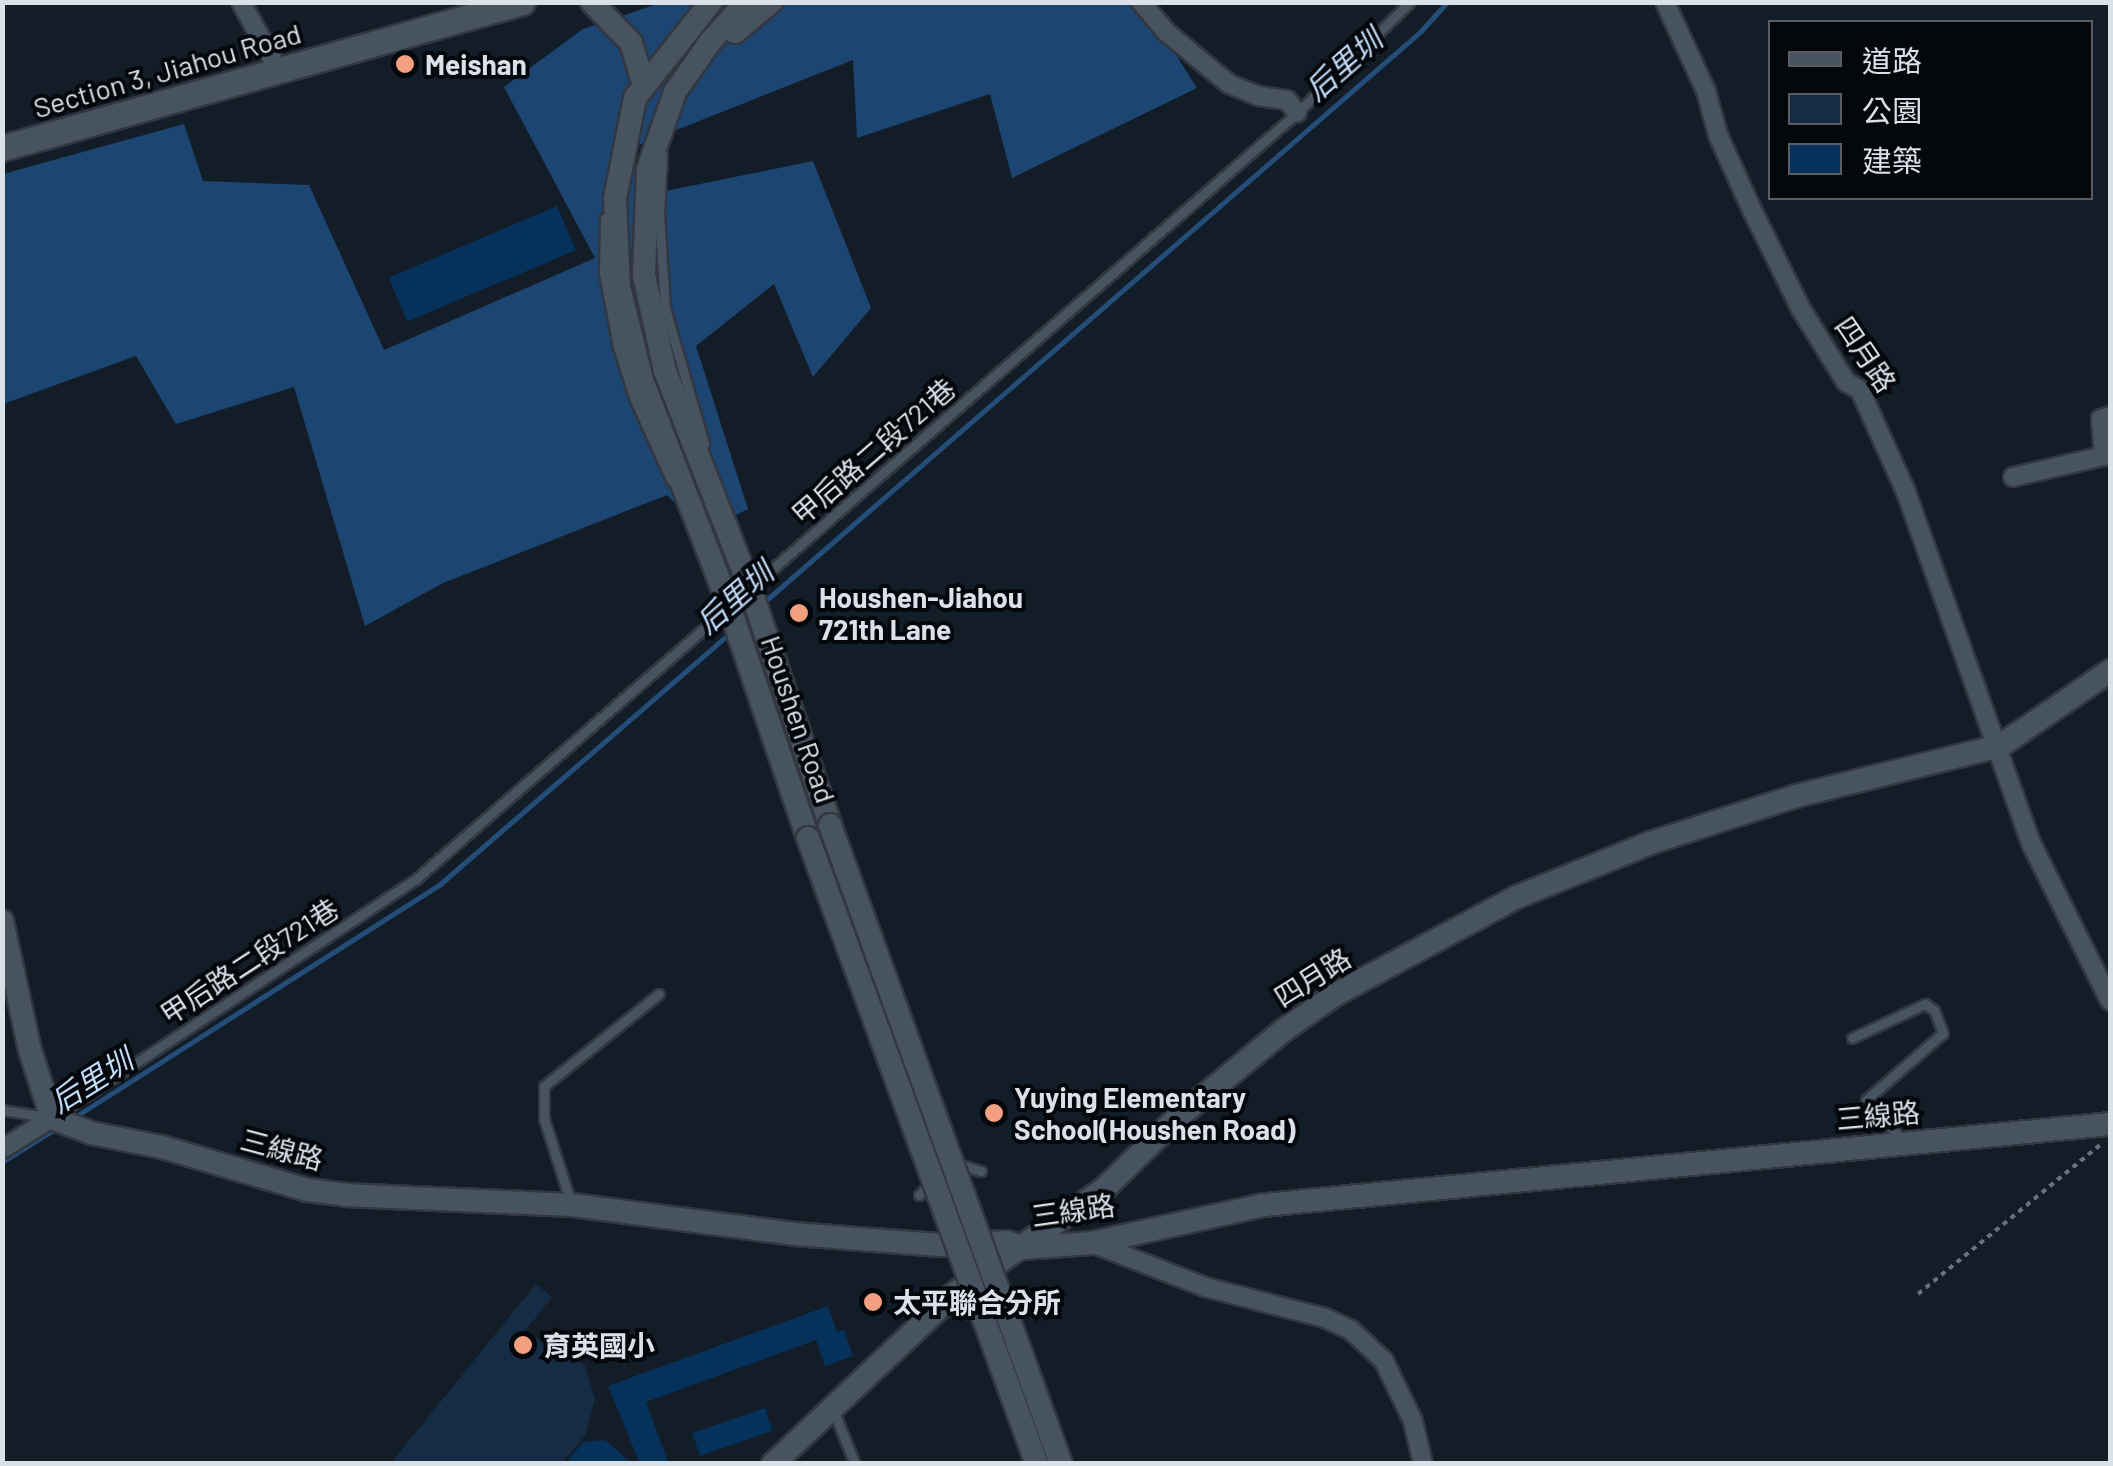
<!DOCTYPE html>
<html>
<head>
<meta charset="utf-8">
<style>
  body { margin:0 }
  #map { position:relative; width:2113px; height:1466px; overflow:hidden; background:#131d28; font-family:Barlow,"Noto Sans TC",sans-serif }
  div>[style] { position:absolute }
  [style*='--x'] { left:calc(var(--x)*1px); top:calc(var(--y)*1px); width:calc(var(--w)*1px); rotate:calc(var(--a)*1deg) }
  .green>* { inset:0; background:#152c45 }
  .forest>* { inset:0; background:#1c4571 }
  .stream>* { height:5px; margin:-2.5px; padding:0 2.5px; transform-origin:2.5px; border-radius:2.5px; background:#244d79 }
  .building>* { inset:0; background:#05315b; transform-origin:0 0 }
  .path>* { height:4px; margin-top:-2px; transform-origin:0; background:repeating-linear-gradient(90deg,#69727c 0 5px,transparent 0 10px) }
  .roads { filter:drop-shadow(2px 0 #323740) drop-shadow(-2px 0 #323740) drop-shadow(0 2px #323740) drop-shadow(0 -2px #323740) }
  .service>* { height:9px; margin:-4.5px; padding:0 4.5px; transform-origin:4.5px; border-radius:4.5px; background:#485360 }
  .minor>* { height:18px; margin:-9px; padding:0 9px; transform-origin:9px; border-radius:9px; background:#485360 }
  .tertiary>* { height:22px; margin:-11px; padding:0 11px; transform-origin:11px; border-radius:11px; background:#485360 }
  .secondary>* { height:25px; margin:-12.5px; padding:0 12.5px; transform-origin:12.5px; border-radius:12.5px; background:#485360 }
  .bridges { filter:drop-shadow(2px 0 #323740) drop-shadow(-2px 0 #323740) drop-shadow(0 2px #323740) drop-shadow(0 -2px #323740) }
  .tertiary-bridge>* { height:22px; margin:-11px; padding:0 11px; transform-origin:11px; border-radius:11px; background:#485360 }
  .dots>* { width:28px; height:28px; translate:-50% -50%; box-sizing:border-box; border:5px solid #04070b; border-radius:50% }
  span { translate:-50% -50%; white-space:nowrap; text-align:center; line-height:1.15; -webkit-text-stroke:8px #04070b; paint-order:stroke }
  .poi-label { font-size:28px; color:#dae1e9; font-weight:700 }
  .left { translate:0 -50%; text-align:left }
  .street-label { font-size:28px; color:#dae1e9 }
  .water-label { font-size:30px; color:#c1daf6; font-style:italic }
  .frame { position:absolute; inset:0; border:5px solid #dae1e9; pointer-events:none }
  .legend { position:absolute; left:1768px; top:20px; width:325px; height:180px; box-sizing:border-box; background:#04070b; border:2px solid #5a5e64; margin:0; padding:12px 18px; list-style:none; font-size:30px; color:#dae1e9 }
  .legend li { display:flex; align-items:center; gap:20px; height:50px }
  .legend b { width:50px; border:2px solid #5a5e64 }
</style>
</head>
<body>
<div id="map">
  <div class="green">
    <div style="clip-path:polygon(536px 1284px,552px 1297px,522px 1335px,557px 1343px,585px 1366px,595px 1399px,585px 1436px,562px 1463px,391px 1463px)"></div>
  </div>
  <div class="forest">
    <div style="clip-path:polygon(660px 3px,1143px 3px,1197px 88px,1012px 178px,990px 94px,857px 138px,853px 60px,631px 148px,641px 196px,813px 161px,871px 308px,813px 377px,774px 284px,696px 346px,748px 509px,703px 531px,667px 495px,443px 583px,365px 626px,294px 387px,176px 424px,136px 356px,3px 404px,3px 174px,184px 124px,203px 181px,309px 185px,384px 350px,595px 258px,504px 87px,583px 29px)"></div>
  </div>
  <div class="stream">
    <div style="--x:764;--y:602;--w:870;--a:-40.99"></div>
    <div style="--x:1421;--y:31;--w:39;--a:-48"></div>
    <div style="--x:73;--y:1118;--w:434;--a:-32.5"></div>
    <div style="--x:439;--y:885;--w:385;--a:-40.9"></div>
    <div style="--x:2;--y:1162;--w:62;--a:-31.9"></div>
  </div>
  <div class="building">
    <div style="left:557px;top:206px;width:48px;height:183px;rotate:67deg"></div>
    <div style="clip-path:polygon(828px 1306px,837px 1332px,844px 1329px,853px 1356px,825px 1366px,816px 1340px,646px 1402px,669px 1464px,640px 1464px,608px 1386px)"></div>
    <div style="left:765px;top:1408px;width:24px;height:77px;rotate:71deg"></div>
    <div style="clip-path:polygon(605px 1440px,633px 1464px,565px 1464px,583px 1442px)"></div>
  </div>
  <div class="path">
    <div style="--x:1918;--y:1294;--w:235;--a:-39.3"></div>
  </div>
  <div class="roads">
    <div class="service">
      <div style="--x:662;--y:155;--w:59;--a:92.9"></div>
      <div style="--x:659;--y:214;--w:94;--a:86.3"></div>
      <div style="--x:665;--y:308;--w:141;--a:73.9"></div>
      <div style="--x:605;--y:218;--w:55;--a:91"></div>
      <div style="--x:604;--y:273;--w:75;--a:79.3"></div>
      <div style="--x:618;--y:347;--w:56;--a:72.2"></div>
      <div style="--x:635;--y:400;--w:88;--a:65.8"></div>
      <div style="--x:1852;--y:1038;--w:81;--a:-25"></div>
      <div style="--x:1925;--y:1004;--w:11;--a:34"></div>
      <div style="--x:1934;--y:1010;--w:25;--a:69"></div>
      <div style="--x:1943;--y:1033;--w:102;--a:139"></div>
      <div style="--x:1866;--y:1100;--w:54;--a:48"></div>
      <div style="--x:2;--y:1110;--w:51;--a:9.1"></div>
      <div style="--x:52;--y:1118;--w:435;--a:-33.3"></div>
      <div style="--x:416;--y:879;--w:1167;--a:-41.01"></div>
      <div style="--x:1297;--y:113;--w:158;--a:-44.5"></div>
      <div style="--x:919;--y:1195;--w:32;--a:-46"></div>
      <div style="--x:941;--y:1172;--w:21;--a:-19"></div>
      <div style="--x:961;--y:1165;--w:21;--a:17"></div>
      <div style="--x:571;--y:1203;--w:88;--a:-107.8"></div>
      <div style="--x:544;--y:1119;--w:33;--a:-90"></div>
      <div style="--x:544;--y:1086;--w:147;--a:-38.7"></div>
      <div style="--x:833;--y:1410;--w:58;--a:67.8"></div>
    </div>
    <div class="minor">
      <div style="--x:241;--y:2;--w:77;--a:61.4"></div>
      <div style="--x:1141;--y:2;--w:38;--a:50"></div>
      <div style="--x:1165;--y:31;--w:83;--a:39.6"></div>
      <div style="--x:1229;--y:84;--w:31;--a:22"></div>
      <div style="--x:1258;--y:96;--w:29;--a:8"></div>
      <div style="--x:1287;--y:100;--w:16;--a:52"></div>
      <div style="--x:1665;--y:2;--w:98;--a:65.3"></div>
      <div style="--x:1706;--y:91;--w:46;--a:74.7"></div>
      <div style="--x:1718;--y:135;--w:85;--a:65.6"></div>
      <div style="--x:1753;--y:212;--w:108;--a:63.7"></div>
      <div style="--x:1801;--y:309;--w:86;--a:58.3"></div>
      <div style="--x:1846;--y:382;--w:16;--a:30"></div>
      <div style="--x:1860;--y:390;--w:112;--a:65.7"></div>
      <div style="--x:1906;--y:492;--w:375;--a:70.4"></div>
      <div style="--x:2032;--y:845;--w:174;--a:63.4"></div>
      <div style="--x:2013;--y:477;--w:93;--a:-13"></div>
      <div style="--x:2104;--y:456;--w:37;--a:-95"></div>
      <div style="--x:2101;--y:419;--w:9;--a:-18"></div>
      <div style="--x:2;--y:1149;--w:59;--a:-31.8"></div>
      <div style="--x:1092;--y:1243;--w:121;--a:21.3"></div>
      <div style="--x:1205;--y:1287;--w:124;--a:14.5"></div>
      <div style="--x:1325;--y:1318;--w:29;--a:25"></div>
      <div style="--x:1351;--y:1330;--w:45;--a:43.2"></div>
      <div style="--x:1384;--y:1361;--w:67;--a:64.2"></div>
      <div style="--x:1413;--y:1421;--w:44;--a:76.9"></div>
    </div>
    <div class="tertiary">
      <div style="--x:592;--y:2;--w:57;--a:46.4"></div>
      <div style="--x:631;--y:43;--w:41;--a:72.9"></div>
      <div style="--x:711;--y:2;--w:122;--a:128.4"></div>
      <div style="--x:635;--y:98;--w:103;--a:101.2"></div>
      <div style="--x:615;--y:199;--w:88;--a:87.4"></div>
      <div style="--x:619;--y:287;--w:96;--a:76.1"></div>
      <div style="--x:642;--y:380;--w:242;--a:68.9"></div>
      <div style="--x:729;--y:606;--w:245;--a:71.2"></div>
      <div style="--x:746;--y:2;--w:54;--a:132"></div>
      <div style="--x:710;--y:42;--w:61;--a:125"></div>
      <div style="--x:675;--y:92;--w:82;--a:109.3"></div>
      <div style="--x:648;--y:169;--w:106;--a:92.2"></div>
      <div style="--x:644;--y:275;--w:98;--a:77.7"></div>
      <div style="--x:665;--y:371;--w:233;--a:68.6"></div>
      <div style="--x:750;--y:588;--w:250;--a:71.3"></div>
      <div style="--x:735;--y:32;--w:47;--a:-39.8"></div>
      <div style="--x:2;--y:921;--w:132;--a:77.8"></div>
      <div style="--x:30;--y:1050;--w:71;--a:72.1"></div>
      <div style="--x:52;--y:1118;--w:42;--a:21"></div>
      <div style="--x:91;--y:1133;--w:72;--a:11.2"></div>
      <div style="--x:162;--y:1147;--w:151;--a:16.5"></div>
      <div style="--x:307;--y:1190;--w:38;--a:7"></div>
      <div style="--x:345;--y:1195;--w:227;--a:2.5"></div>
      <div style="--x:572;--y:1205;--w:224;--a:7.4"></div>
      <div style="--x:794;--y:1234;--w:146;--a:4.3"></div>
      <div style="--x:940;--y:1245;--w:67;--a:-2.6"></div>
      <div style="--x:1007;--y:1242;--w:17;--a:21"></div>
      <div style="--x:1023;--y:1248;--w:69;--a:-4.1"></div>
      <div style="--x:1092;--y:1243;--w:176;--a:-12.5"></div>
      <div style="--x:1264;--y:1205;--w:850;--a:-5.47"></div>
      <div style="--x:773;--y:1464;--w:250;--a:-43.2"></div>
      <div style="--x:955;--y:1293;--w:182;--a:-34.9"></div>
      <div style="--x:1104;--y:1189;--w:100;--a:-44.2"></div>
      <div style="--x:1176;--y:1119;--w:140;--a:-39.5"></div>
      <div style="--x:1284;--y:1030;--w:63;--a:-34.7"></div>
      <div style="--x:1336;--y:994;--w:205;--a:-28.2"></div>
      <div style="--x:1517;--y:897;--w:144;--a:-22.1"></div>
      <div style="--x:1650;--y:843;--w:153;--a:-17.8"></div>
      <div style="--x:1796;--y:796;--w:210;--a:-13.8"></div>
      <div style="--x:2000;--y:746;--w:133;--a:-34.3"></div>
    </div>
    <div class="secondary">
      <div style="--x:2;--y:148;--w:540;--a:-15.68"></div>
    </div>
  </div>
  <div class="bridges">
    <div class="tertiary-bridge">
      <div style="--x:830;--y:825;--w:679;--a:70.12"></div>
      <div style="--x:808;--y:838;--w:667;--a:69.91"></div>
    </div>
  </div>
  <div class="dots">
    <div style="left:405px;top:64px;background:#f2a080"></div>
    <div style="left:799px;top:613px;background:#f2a080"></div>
    <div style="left:994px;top:1113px;background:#f2a080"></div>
    <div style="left:873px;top:1302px;background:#f2a080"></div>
    <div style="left:523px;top:1345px;background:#f2a080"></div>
  </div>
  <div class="poi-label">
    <span class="left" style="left:425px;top:64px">Meishan</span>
    <span class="left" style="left:819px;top:613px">Houshen-Jiahou<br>721th Lane</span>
    <span class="left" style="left:1014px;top:1113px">Yuying Elementary<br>School(Houshen Road)</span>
    <span class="left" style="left:893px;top:1302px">太平聯合分所</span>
    <span class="left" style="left:543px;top:1345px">育英國小</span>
  </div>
  <div class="street-label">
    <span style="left:167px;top:70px;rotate:-16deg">Section 3, Jiahou Road</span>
    <span style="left:1866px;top:354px;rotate:56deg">四月路</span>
    <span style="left:873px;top:451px;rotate:-41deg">甲后路二段721巷</span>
    <span style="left:799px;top:719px;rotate:71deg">Houshen Road</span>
    <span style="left:249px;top:961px;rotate:-33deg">甲后路二段721巷</span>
    <span style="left:1312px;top:977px;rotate:-32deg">四月路</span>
    <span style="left:1878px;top:1115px;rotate:-5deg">三線路</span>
    <span style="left:282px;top:1149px;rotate:15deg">三線路</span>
    <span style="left:1073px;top:1210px;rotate:-8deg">三線路</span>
  </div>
  <div class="water-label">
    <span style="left:1343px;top:64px;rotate:-41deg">后里圳</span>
    <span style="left:734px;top:597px;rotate:-41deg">后里圳</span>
    <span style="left:91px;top:1080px;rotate:-32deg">后里圳</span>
  </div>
  <div class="frame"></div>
  <ul class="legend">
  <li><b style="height:12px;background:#485360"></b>道路</li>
  <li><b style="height:28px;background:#152c45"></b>公園</li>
  <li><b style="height:28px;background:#05315b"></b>建築</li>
  </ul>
</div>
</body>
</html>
